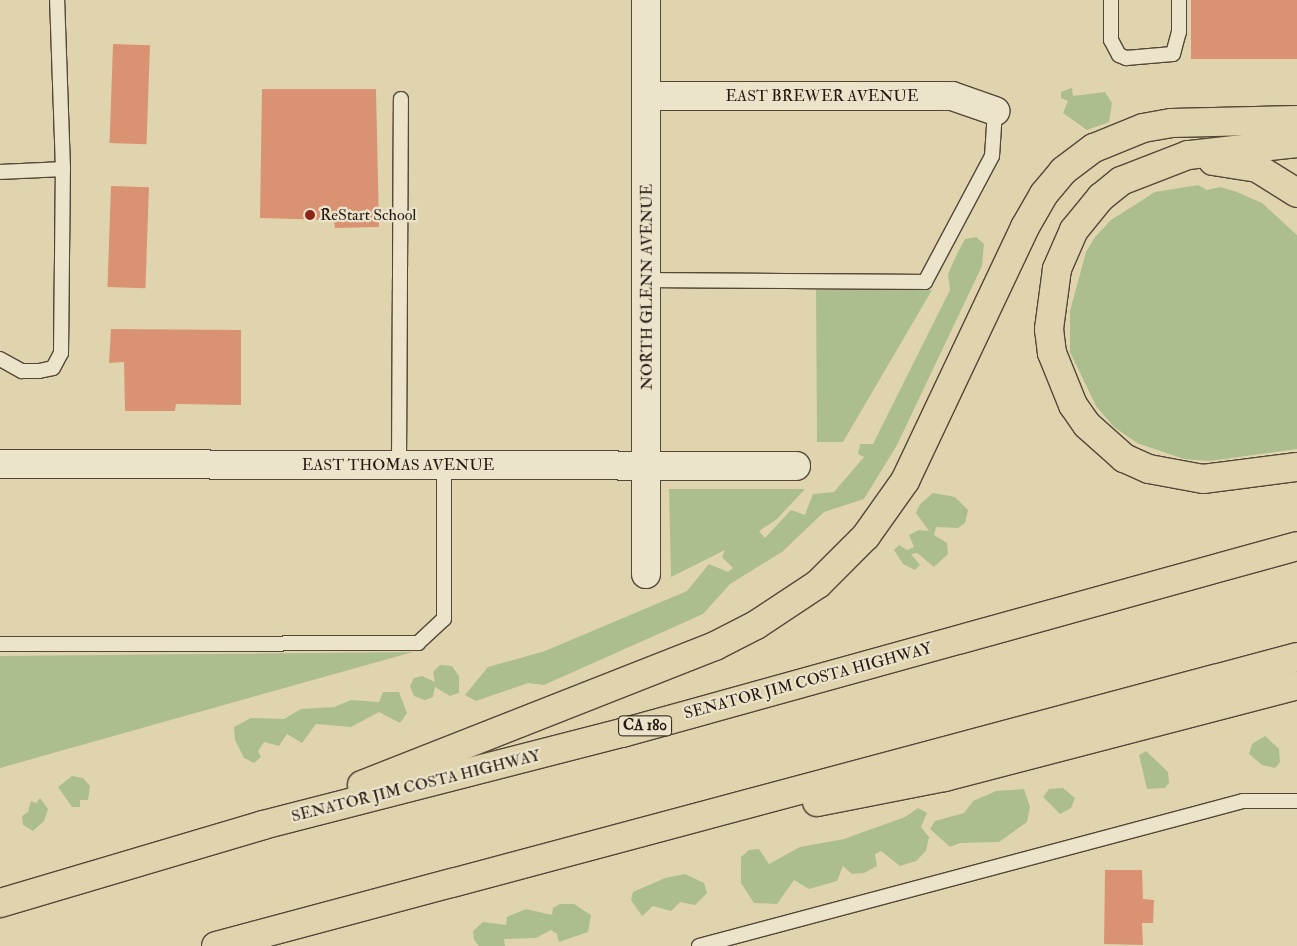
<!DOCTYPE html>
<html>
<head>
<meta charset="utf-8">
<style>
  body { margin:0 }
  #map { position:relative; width:1297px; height:946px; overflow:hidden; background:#e0d4ae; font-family:"IM FELL Double Pica",serif }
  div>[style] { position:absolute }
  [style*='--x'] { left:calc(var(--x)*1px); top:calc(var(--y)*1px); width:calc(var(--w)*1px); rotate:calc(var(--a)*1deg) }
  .green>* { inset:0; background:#adbe8e }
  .building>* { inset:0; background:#d99373; transform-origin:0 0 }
  .roads { filter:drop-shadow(1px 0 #544738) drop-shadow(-1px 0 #544738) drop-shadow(0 1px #544738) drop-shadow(0 -1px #544738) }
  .lane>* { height:14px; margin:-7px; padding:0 7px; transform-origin:7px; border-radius:7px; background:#ebe3ca }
  .street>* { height:28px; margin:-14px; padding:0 14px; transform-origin:14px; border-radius:14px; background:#ebe3ca }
  .highway>* { height:28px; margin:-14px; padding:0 14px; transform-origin:14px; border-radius:14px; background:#e0d4ae }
  .dots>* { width:14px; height:14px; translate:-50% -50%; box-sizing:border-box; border:2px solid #ebe3ca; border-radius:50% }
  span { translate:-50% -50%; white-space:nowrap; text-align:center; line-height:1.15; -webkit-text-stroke:4.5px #ebe3ca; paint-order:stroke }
  .shield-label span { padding:1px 4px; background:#ebe3ca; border:1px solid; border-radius:4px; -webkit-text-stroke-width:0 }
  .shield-label { font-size:15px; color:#261811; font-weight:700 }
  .street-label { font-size:16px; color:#261811 }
  .poi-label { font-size:16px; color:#261811 }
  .left { translate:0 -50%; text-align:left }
</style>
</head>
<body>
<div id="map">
  <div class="green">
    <div style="clip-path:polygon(1072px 88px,1073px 96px,1105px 92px,1112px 103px,1109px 122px,1087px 130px,1063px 113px,1068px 101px,1061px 98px,1061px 92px)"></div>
    <div style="clip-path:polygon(1198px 185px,1207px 190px,1220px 187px,1237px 192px,1262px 203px,1297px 235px,1297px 449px,1209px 461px,1184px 459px,1137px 443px,1114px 427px,1096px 406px,1070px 352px,1070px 311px,1086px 252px,1095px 237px,1111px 220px,1155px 192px)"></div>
    <div style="clip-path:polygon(976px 237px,984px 244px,982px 266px,897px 445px,864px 499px,824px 512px,782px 552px,730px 584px,703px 614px,544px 685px,528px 683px,476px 701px,465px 695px,488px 667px,545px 651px,687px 591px,709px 564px,728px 572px,733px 568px,722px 557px,725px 550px,671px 577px,669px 489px,805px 489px,777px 519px,759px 531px,765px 538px,791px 510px,805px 515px,813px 494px,834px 492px,864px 457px,858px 454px,860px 444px,873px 444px,950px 290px,948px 274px,957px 254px,965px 239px)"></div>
    <div style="clip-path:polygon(816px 290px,932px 290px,843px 442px,817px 442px)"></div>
    <div style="clip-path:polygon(933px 493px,955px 497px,968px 510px,965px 523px,958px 528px,936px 527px,934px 535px,947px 543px,948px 554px,934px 567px,917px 553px,911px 554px,920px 565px,915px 570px,903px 564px,894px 550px,899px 545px,907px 550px,914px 547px,909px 535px,919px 530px,929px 531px,916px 513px,920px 504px)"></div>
    <div style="clip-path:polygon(413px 652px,110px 737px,0 768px,0 656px)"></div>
    <div style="clip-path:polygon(440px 665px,452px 666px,459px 676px,459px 693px,450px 696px,435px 687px,433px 697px,425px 700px,414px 696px,410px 686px,414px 678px,422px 676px,435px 682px,433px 672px)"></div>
    <div style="clip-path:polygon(383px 692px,399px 692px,407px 713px,400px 723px,379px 712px,351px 727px,316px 724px,302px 743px,287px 734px,279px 746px,264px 742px,258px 751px,261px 757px,254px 763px,244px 758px,235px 740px,234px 727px,251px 718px,284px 719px,301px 709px,334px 707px,351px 700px,379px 702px)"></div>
    <div style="clip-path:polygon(1265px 736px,1279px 749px,1280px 762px,1275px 768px,1262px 765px,1249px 754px,1252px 744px)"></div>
    <div style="clip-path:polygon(1146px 751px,1168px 772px,1169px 783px,1165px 788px,1147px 789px,1139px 755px)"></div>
    <div style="clip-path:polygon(72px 776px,83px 778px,90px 786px,88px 800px,80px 800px,80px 807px,72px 807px,58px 787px)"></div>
    <div style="clip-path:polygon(1063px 788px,1075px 798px,1071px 808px,1060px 814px,1043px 797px,1049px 789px)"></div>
    <div style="clip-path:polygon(1024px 789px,1030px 807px,1027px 822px,999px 842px,960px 843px,950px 847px,930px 829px,935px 821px,964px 813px,973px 801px,996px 791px)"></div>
    <div style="clip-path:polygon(40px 798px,48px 809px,44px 821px,33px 831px,23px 825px,22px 816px,28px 812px,31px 801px,36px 803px)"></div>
    <div style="clip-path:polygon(918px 808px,927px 813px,921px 827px,929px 837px,926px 851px,916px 861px,900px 866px,881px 851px,875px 854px,877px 866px,864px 873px,852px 874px,843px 866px,837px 881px,809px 889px,794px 880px,777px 904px,754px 903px,741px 883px,741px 857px,749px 850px,759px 849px,769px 864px,800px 847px,844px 839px,905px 817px)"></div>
    <div style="clip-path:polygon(685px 874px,704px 883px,707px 893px,695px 905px,680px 902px,671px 911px,653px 906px,642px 916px,631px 900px,633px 892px,665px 878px)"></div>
    <div style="clip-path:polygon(560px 904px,574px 904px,591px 915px,588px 932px,559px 942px,557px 934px,551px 930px,536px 938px,504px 939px,505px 946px,479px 946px,474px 940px,473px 931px,483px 922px,506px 925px,507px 917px,526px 909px,552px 915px,553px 908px)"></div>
  </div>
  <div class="building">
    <div style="left:1191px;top:0;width:106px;height:59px"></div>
    <div style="left:113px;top:44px;width:37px;height:99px;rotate:2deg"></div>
    <div style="clip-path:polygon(262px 89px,376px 89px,379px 227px,335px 228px,334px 220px,260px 218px)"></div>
    <div style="left:111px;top:186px;width:38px;height:101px;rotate:2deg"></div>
    <div style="clip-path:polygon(111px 329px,241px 330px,241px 405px,176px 404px,175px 411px,125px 411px,124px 362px,109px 363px)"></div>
    <div style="clip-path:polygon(1105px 870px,1142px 870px,1143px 899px,1154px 900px,1153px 923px,1142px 923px,1143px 945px,1104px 944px)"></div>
  </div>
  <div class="roads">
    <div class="lane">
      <div style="--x:1111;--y:0;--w:40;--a:90"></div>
      <div style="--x:1111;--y:40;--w:17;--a:62"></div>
      <div style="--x:1119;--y:55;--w:8;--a:23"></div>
      <div style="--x:1126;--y:58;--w:47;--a:-4.9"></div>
      <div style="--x:1173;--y:54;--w:23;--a:-75"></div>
      <div style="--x:1179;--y:32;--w:32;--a:-90"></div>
      <div style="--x:0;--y:172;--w:63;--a:-2.7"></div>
      <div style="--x:647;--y:280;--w:278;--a:0.4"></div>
      <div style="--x:925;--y:282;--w:143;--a:-62"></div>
      <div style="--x:992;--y:156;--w:45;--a:-86.2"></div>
      <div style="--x:0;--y:359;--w:25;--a:29"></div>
      <div style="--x:22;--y:371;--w:17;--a:0"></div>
      <div style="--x:39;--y:371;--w:14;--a:-12"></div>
      <div style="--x:53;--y:368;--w:17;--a:-62"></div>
      <div style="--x:61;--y:353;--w:184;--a:-89.4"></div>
      <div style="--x:63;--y:169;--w:169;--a:-92"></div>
      <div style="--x:399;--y:465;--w:366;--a:-89.7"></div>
      <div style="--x:0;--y:644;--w:418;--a:-0.1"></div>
      <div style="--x:418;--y:643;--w:35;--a:-43"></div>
      <div style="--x:444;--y:619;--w:154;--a:-90"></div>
      <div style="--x:699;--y:946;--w:563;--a:-14.92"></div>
      <div style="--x:1243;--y:801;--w:54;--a:0"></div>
    </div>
    <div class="street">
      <div style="--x:646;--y:96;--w:306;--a:0"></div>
      <div style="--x:952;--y:96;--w:46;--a:19.2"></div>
      <div style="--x:0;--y:464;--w:796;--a:0.14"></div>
      <div style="--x:646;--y:574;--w:574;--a:-90"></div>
    </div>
    <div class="highway">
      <div style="--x:1297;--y:143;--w:110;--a:173.7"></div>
      <div style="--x:1188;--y:155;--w:72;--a:158.8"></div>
      <div style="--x:1121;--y:181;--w:26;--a:141"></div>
      <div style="--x:1101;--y:197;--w:43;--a:129.3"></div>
      <div style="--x:1074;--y:230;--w:43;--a:113.6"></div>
      <div style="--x:1057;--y:269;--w:61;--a:97.6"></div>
      <div style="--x:1049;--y:329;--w:24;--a:83"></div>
      <div style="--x:1052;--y:353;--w:56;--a:68"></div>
      <div style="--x:1073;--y:405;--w:24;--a:55"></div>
      <div style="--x:1087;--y:425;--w:50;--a:41.7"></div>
      <div style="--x:1124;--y:458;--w:27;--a:24"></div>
      <div style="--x:1149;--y:469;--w:55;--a:10.5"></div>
      <div style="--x:1203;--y:479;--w:95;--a:-7.3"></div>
      <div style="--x:1213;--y:161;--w:45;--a:9"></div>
      <div style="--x:1257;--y:168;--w:47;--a:32"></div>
      <div style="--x:362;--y:785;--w:379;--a:-21.5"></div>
      <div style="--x:715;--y:646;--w:46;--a:-27.1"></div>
      <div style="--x:756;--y:625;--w:74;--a:-33.5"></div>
      <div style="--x:818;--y:584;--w:68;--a:-45"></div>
      <div style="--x:866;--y:536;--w:67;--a:-54.7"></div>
      <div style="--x:905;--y:481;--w:281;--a:-64.7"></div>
      <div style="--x:1025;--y:227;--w:38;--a:-60"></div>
      <div style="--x:1044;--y:194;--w:30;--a:-50"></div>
      <div style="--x:1063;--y:171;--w:39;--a:-37"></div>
      <div style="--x:1094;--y:148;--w:53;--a:-22.2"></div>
      <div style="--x:1143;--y:128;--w:28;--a:-10"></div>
      <div style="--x:1171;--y:123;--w:126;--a:-1.4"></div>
      <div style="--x:817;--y:802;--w:130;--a:-11.1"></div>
      <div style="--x:945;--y:777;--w:364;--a:-14.6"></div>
      <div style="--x:0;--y:903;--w:274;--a:-16.5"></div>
      <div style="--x:263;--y:825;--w:371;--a:-14.4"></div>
      <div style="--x:622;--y:733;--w:700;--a:-15.48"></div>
      <div style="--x:216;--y:946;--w:1119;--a:-14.97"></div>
    </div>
  </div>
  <div class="dots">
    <div style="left:310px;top:215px;background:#8f2418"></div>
  </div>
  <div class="shield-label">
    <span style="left:645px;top:726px">CA 180</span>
  </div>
  <div class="street-label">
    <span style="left:822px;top:96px">EAST BREWER AVENUE</span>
    <span style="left:647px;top:287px;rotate:-90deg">NORTH GLENN AVENUE</span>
    <span style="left:398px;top:465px">EAST THOMAS AVENUE</span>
    <span style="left:808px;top:681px;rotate:-15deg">SENATOR JIM COSTA HIGHWAY</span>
    <span style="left:416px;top:786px;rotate:-14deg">SENATOR JIM COSTA HIGHWAY</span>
  </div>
  <div class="poi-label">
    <span class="left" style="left:320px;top:215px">ReStart School</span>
  </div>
</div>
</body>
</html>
